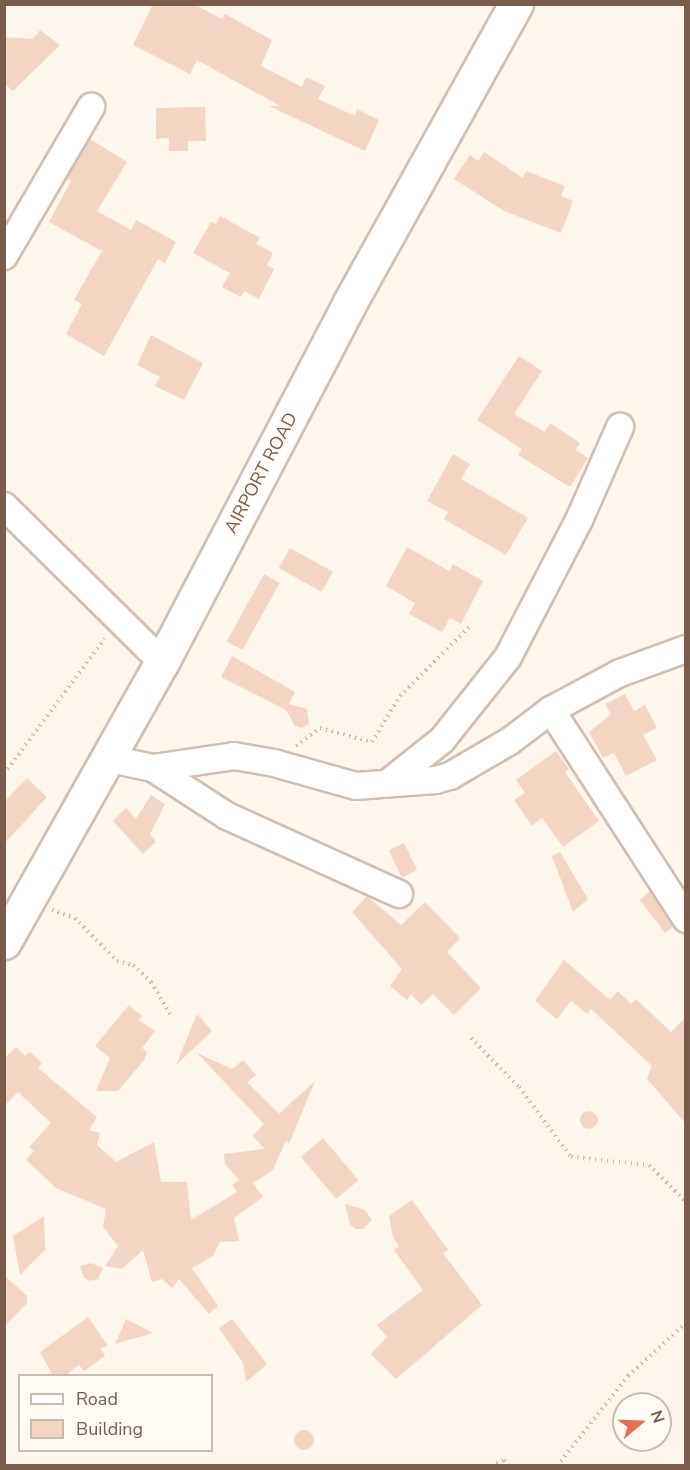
<!DOCTYPE html>
<html>
<head>
<meta charset="utf-8">
<style>
  body { margin:0 }
  #map { position:relative; width:690px; height:1470px; overflow:hidden; background:#fdf6ec; font-family:"Nunito Sans",sans-serif }
  div>[style] { position:absolute }
  [style*='--x'] { left:calc(var(--x)*1px); top:calc(var(--y)*1px); width:calc(var(--w)*1px); rotate:calc(var(--a)*1deg) }
  .building>* { inset:0; background:#f3d5c3; transform-origin:0 0 }
  .round { border-radius:50% }
  .path>* { height:4px; margin-top:-2px; transform-origin:0; background:repeating-linear-gradient(90deg,#d9b8a5 0 1.5px,transparent 0 6px) }
  .roads { filter:drop-shadow(2px 0 #d1beb0) drop-shadow(-2px 0 #d1beb0) drop-shadow(0 2px #d1beb0) drop-shadow(0 -2px #d1beb0) }
  .street>* { height:26px; margin:-13px; padding:0 13px; transform-origin:13px; border-radius:13px; background:#fff }
  .secondary>* { height:33px; margin:-16.5px; padding:0 16.5px; transform-origin:16.5px; border-radius:16.5px; background:#fff }
  span { translate:-50% -50%; white-space:nowrap; text-align:center; line-height:1.15; -webkit-text-stroke:4.5px #fffaf3; paint-order:stroke }
  .street-label { font-size:18px; color:#7a5c4d }
  .frame { position:absolute; inset:0; border:6px solid #7a5c4d; pointer-events:none }
  .legend { position:absolute; left:18px; top:1374px; width:195px; height:78px; box-sizing:border-box; background:#fffaf3; border:2px solid #cabbb1; margin:0; padding:8px 10px; list-style:none; font-size:18px; color:#7a5c4d }
  .legend li { display:flex; align-items:center; gap:12px; height:30px }
  .legend b { width:30px; border:2px solid #cabbb1 }
  .north { position:absolute; left:612px; top:1392px; width:60px; height:60px; box-sizing:border-box; background:#fffaf3; border:2px solid #cabbb1; border-radius:50%; rotate:71deg; font-size:16px; font-weight:700; line-height:24px; text-align:center; color:#7a5c4d }
  .north::after { content:''; display:block; margin:auto; width:21px; height:27px; background:#e76f51; clip-path:polygon(50% 0,100% 100%,50% 72%,0 100%) }
</style>
</head>
<body>
<div id="map">
  <div class="building">
    <div style="clip-path:polygon(153px 4px,193px 4px,222px 19px,225px 14px,272px 40px,261px 66px,302px 87px,306px 77px,325px 86px,318px 99px,355px 116px,357px 109px,379px 120px,365px 151px,269px 106px,280px 106px,197px 60px,190px 74px,133px 45px)"></div>
    <div style="clip-path:polygon(40px 30px,60px 45px,13px 91px,4px 83px,4px 37px,33px 39px)"></div>
    <div style="clip-path:polygon(205px 107px,206px 141px,188px 141px,188px 151px,169px 151px,169px 138px,156px 139px,156px 108px)"></div>
    <div style="clip-path:polygon(90px 139px,127px 162px,97px 211px,131px 230px,136px 220px,176px 242px,165px 263px,158px 259px,104px 356px,66px 334px,82px 304px,74px 300px,102px 251px,49px 222px,71px 181px,67px 178px)"></div>
    <div style="clip-path:polygon(484px 152px,523px 178px,526px 171px,565px 186px,561px 196px,573px 201px,561px 233px,504px 211px,454px 179px,470px 155px,478px 161px)"></div>
    <div style="clip-path:polygon(220px 216px,260px 238px,256px 244px,273px 253px,267px 265px,274px 269px,259px 299px,244px 291px,241px 297px,222px 287px,230px 273px,193px 253px,211px 222px,216px 224px)"></div>
    <div style="clip-path:polygon(151px 335px,203px 363px,184px 400px,155px 386px,160px 377px,137px 365px)"></div>
    <div style="clip-path:polygon(519px 356px,542px 371px,514px 414px,545px 432px,550px 423px,580px 443px,576px 450px,588px 458px,570px 487px,518px 455px,522px 449px,477px 420px)"></div>
    <div style="clip-path:polygon(453px 454px,470px 464px,461px 479px,528px 518px,506px 555px,444px 519px,448px 512px,427px 501px)"></div>
    <div style="clip-path:polygon(407px 547px,449px 571px,453px 564px,483px 581px,461px 624px,450px 618px,442px 632px,409px 614px,415px 603px,386px 586px)"></div>
    <div style="left:290px;top:548px;width:49px;height:23px;rotate:29deg"></div>
    <div style="left:264px;top:574px;width:18px;height:77px;rotate:29deg"></div>
    <div style="clip-path:polygon(232px 656px,295px 692px,289px 704px,307px 709px,309px 724px,302px 728px,295px 726px,286px 710px,221px 677px)"></div>
    <div style="clip-path:polygon(625px 694px,634px 711px,645px 705px,657px 728px,643px 735px,657px 760px,626px 776px,614px 753px,603px 758px,589px 732px,611px 714px,605px 704px)"></div>
    <div style="clip-path:polygon(556px 751px,569px 769px,565px 772px,599px 821px,563px 847px,542px 818px,532px 826px,514px 800px,525px 793px,516px 780px)"></div>
    <div style="clip-path:polygon(27px 778px,47px 797px,4px 844px,4px 802px)"></div>
    <div style="clip-path:polygon(151px 795px,165px 804px,150px 834px,156px 842px,143px 854px,113px 821px,126px 808px,136px 819px)"></div>
    <div style="left:404px;top:843px;width:30px;height:17px;rotate:64deg"></div>
    <div style="clip-path:polygon(560px 852px,588px 899px,573px 912px,552px 856px)"></div>
    <div style="clip-path:polygon(650px 891px,673px 927px,665px 933px,640px 900px)"></div>
    <div style="clip-path:polygon(367px 896px,401px 925px,425px 902px,460px 938px,447px 952px,481px 988px,454px 1015px,433px 994px,421px 1005px,411px 994px,407px 1000px,390px 986px,402px 969px,352px 912px)"></div>
    <div style="clip-path:polygon(564px 960px,610px 1000px,618px 991px,631px 1004px,636px 999px,671px 1032px,686px 1017px,686px 1124px,647px 1079px,652px 1066px,591px 1009px,587px 1014px,571px 1001px,557px 1019px,535px 1001px)"></div>
    <div style="clip-path:polygon(129px 1005px,142px 1016px,139px 1020px,155px 1031px,142px 1048px,147px 1052px,144px 1060px,118px 1091px,96px 1091px,110px 1058px,95px 1046px)"></div>
    <div style="clip-path:polygon(197px 1014px,212px 1031px,176px 1065px)"></div>
    <div style="clip-path:polygon(16px 1047px,25px 1056px,30px 1052px,42px 1063px,38px 1068px,97px 1117px,89px 1130px,100px 1133px,97px 1145px,116px 1162px,154px 1142px,161px 1182px,187px 1182px,191px 1220px,237px 1192px,232px 1185px,239px 1180px,225px 1164px,224px 1154px,265px 1149px,253px 1136px,264px 1124px,197px 1053px,232px 1069px,243px 1060px,256px 1075px,247px 1082px,279px 1114px,315px 1081px,289px 1144px,286px 1140px,273px 1170px,253px 1183px,263px 1197px,234px 1218px,239px 1241px,220px 1242px,213px 1256px,192px 1268px,218px 1306px,209px 1314px,179px 1279px,172px 1288px,162px 1279px,152px 1282px,143px 1250px,122px 1269px,105px 1266px,118px 1246px,103px 1227px,106px 1209px,56px 1188px,26px 1160px,34px 1151px,29px 1147px,51px 1123px,18px 1092px,4px 1106px,4px 1059px)"></div>
    <div class="round" style="left:580px;top:1111px;width:18px;height:18px"></div>
    <div style="left:323px;top:1138px;width:55px;height:29px;rotate:50deg"></div>
    <div style="clip-path:polygon(412px 1200px,448px 1250px,443px 1253px,482px 1305px,396px 1379px,371px 1354px,387px 1337px,377px 1325px,423px 1290px,394px 1250px,399px 1246px,393px 1237px,389px 1216px)"></div>
    <div style="clip-path:polygon(345px 1204px,365px 1210px,372px 1220px,363px 1229px,356px 1229px,350px 1225px)"></div>
    <div style="clip-path:polygon(44px 1216px,45px 1250px,20px 1275px,13px 1236px)"></div>
    <div style="clip-path:polygon(91px 1263px,103px 1268px,98px 1279px,90px 1281px,84px 1278px,80px 1266px)"></div>
    <div style="clip-path:polygon(4px 1275px,27px 1296px,27px 1303px,4px 1327px)"></div>
    <div style="clip-path:polygon(88px 1317px,108px 1346px,100px 1348px,105px 1356px,84px 1371px,79px 1365px,64px 1376px,53px 1376px,40px 1352px)"></div>
    <div style="clip-path:polygon(126px 1319px,153px 1333px,115px 1344px)"></div>
    <div style="clip-path:polygon(232px 1319px,267px 1364px,246px 1382px,243px 1363px,219px 1328px)"></div>
    <div class="round" style="left:294px;top:1430px;width:20px;height:20px"></div>
  </div>
  <div class="path">
    <div style="--x:296;--y:746;--w:30;--a:-37"></div>
    <div style="--x:320;--y:728;--w:54;--a:15.1"></div>
    <div style="--x:372;--y:742;--w:54;--a:-58.7"></div>
    <div style="--x:400;--y:696;--w:99;--a:-45"></div>
    <div style="--x:4;--y:774;--w:169;--a:-53.4"></div>
    <div style="--x:52;--y:910;--w:24;--a:19"></div>
    <div style="--x:75;--y:918;--w:60;--a:45.7"></div>
    <div style="--x:117;--y:961;--w:16;--a:14"></div>
    <div style="--x:133;--y:965;--w:25;--a:43"></div>
    <div style="--x:151;--y:982;--w:37;--a:59"></div>
    <div style="--x:471;--y:1038;--w:69;--a:45.6"></div>
    <div style="--x:519;--y:1087;--w:87;--a:53.4"></div>
    <div style="--x:571;--y:1157;--w:78;--a:5.9"></div>
    <div style="--x:649;--y:1165;--w:52;--a:45"></div>
    <div style="--x:491;--y:1466;--w:14;--a:-25"></div>
    <div style="--x:504;--y:1460;--w:8;--a:50"></div>
    <div style="--x:557;--y:1466;--w:115;--a:-51.7"></div>
    <div style="--x:628;--y:1376;--w:79;--a:-42.4"></div>
  </div>
  <div class="roads">
    <div class="street">
      <div style="--x:4;--y:256;--w:173;--a:-59.7"></div>
      <div style="--x:4;--y:506;--w:222;--a:44.6"></div>
      <div style="--x:551;--y:710;--w:249;--a:57.1"></div>
      <div style="--x:105;--y:758;--w:49;--a:11.8"></div>
      <div style="--x:153;--y:768;--w:82;--a:-8.4"></div>
      <div style="--x:234;--y:756;--w:41;--a:9.9"></div>
      <div style="--x:274;--y:763;--w:85;--a:15.7"></div>
      <div style="--x:356;--y:786;--w:80;--a:-4.3"></div>
      <div style="--x:436;--y:780;--w:15;--a:-16"></div>
      <div style="--x:450;--y:776;--w:69;--a:-30.3"></div>
      <div style="--x:510;--y:741;--w:51;--a:-37.1"></div>
      <div style="--x:551;--y:710;--w:78;--a:-28.2"></div>
      <div style="--x:620;--y:673;--w:70;--a:-20"></div>
      <div style="--x:153;--y:768;--w:88;--a:33"></div>
      <div style="--x:227;--y:816;--w:189;--a:24.4"></div>
      <div style="--x:388;--y:783;--w:69;--a:-38.5"></div>
      <div style="--x:442;--y:740;--w:106;--a:-51.5"></div>
      <div style="--x:508;--y:657;--w:154;--a:-62.6"></div>
      <div style="--x:579;--y:520;--w:102;--a:-66.2"></div>
    </div>
    <div class="secondary">
      <div style="--x:4;--y:942;--w:322;--a:-60.6"></div>
      <div style="--x:162;--y:662;--w:406;--a:-62.4"></div>
      <div style="--x:350;--y:302;--w:341;--a:-60.9"></div>
    </div>
  </div>
  <div class="street-label">
    <span style="left:261px;top:473px;rotate:-62deg">AIRPORT ROAD</span>
  </div>
  <div class="frame"></div>
  <ul class="legend">
  <li><b style="height:8px;background:#fff"></b>Road</li>
  <li><b style="height:16px;background:#f3d5c3"></b>Building</li>
  </ul>
  <div class="north">N</div>
</div>
</body>
</html>
